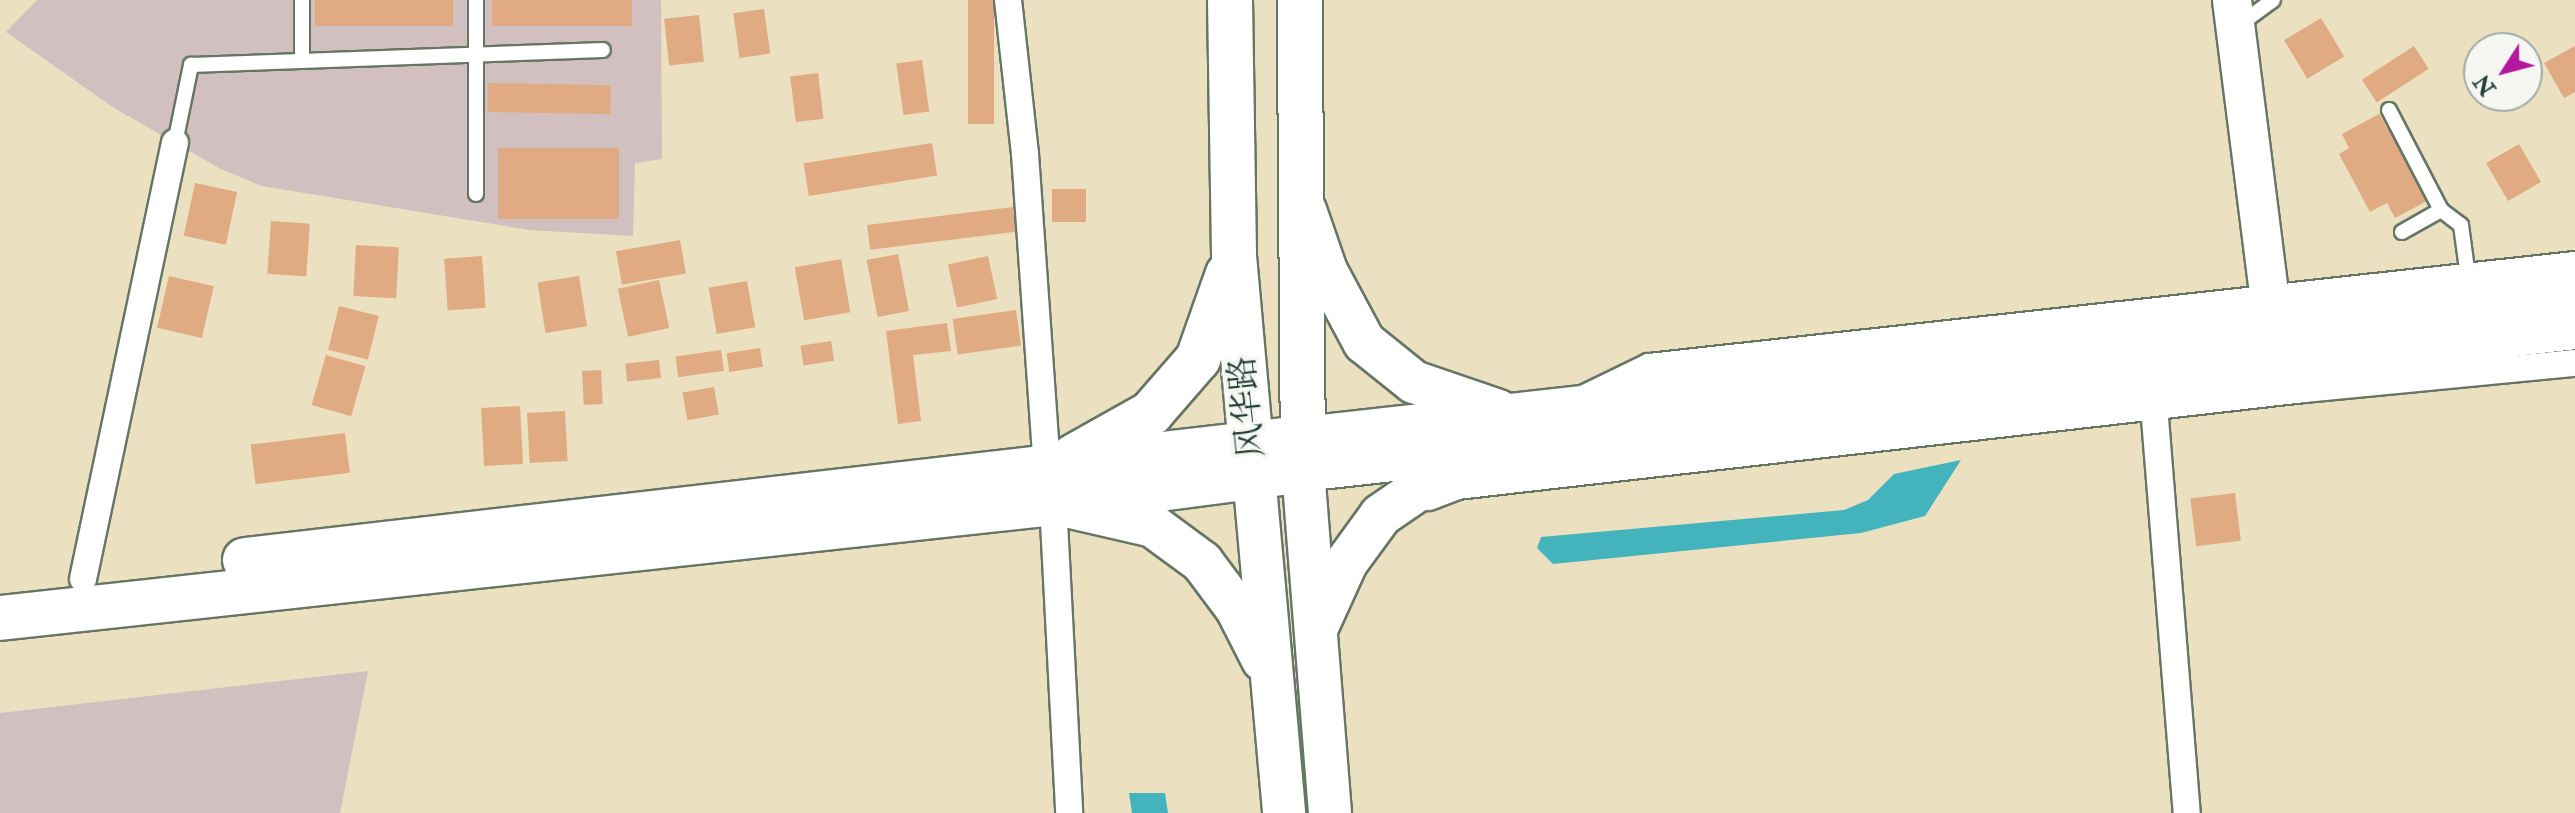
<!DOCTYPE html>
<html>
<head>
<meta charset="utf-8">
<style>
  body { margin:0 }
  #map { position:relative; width:2575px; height:813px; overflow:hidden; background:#ebe1c0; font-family:"IM FELL Double Pica","Noto Serif SC",serif }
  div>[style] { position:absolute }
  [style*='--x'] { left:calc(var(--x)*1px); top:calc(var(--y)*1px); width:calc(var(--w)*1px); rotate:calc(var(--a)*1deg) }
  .industrial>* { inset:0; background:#d2bfbf }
  .water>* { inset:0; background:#43b3bc }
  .building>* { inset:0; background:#e0aa82; transform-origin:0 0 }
  .roads { filter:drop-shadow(2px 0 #667665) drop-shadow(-2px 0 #667665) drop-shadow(0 2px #667665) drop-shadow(0 -2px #667665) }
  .lane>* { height:14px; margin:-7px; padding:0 7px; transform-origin:7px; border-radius:7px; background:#fff }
  .street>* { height:26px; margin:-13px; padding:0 13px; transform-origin:13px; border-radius:13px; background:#fff }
  .secondary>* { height:38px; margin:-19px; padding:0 19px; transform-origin:19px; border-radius:19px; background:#fff }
  .primary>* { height:42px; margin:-21px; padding:0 21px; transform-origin:21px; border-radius:21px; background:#fff }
  .highway>* { height:44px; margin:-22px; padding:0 22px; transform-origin:22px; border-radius:22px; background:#fff }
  span { translate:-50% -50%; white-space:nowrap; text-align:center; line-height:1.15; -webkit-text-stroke:7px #f6f6f2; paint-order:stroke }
  .street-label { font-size:34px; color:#1f3d34 }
  .north { position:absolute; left:2463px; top:32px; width:80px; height:80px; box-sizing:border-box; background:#f6f6f2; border:2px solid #a0aca6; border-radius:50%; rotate:234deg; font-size:22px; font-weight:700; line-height:32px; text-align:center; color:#1f3d34 }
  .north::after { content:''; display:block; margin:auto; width:28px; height:36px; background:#b5179e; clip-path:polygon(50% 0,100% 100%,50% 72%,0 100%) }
</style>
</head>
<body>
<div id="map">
  <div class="industrial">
    <div style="clip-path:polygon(37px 0,661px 0,662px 159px,635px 163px,633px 236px,529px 230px,262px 186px,219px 168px,114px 108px,6px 32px)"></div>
    <div style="clip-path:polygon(368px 671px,340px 813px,0 813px,0 713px)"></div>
  </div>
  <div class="water">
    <div style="clip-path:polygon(1961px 460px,1925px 516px,1861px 533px,1553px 564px,1537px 548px,1541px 537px,1844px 510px,1868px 500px,1894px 474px)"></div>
    <div style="clip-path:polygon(1129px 793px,1165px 793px,1168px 813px,1132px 813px)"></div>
  </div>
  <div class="building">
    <div style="left:315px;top:0;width:138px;height:26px"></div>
    <div style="left:492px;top:0;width:140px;height:26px"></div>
    <div style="left:968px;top:0;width:26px;height:124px"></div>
    <div style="left:764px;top:9px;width:45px;height:31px;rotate:82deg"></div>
    <div style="left:699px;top:15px;width:47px;height:35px;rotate:84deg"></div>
    <div style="left:2321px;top:18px;width:45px;height:43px;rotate:59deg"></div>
    <div style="left:2414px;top:46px;width:27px;height:62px;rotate:57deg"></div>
    <div style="clip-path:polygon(2575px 46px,2575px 92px,2564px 98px,2544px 63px)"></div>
    <div style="left:922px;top:60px;width:52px;height:26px;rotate:82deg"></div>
    <div style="left:818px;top:73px;width:46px;height:28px;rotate:83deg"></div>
    <div style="left:488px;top:83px;width:123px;height:29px;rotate:1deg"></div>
    <div style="clip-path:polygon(2379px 114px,2387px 128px,2392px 125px,2424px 183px,2419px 186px,2427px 201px,2395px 218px,2387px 203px,2370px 212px,2339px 154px,2349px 148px,2342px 134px)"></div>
    <div style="left:932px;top:143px;width:33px;height:130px;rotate:81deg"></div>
    <div style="left:2519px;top:144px;width:44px;height:38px;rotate:60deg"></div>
    <div style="left:498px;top:148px;width:121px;height:71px"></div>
    <div style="left:195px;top:183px;width:43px;height:54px;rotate:12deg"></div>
    <div style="left:1052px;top:189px;width:34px;height:33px"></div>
    <div style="left:1013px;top:207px;width:25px;height:147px;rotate:83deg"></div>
    <div style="left:271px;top:221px;width:39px;height:53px;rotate:4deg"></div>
    <div style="left:680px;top:240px;width:34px;height:65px;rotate:80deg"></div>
    <div style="left:356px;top:245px;width:43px;height:51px;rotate:3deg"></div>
    <div style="left:898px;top:254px;width:58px;height:32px;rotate:79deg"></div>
    <div style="left:482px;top:256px;width:52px;height:38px;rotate:86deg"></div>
    <div style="left:988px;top:256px;width:44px;height:41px;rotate:78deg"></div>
    <div style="left:841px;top:259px;width:54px;height:47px;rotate:80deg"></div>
    <div style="left:169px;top:276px;width:46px;height:53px;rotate:13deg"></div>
    <div style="left:579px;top:276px;width:51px;height:42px;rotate:81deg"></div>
    <div style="left:659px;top:280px;width:49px;height:42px;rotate:78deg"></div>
    <div style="left:747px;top:281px;width:47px;height:39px;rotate:80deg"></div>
    <div style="left:339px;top:306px;width:41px;height:45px;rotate:14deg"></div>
    <div style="left:1016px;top:310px;width:36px;height:64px;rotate:82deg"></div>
    <div style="clip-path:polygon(947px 323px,951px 351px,913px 355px,921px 421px,898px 424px,886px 331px)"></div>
    <div style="left:831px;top:341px;width:20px;height:31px;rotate:81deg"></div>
    <div style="left:760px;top:348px;width:19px;height:34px;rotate:81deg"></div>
    <div style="left:721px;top:350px;width:21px;height:46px;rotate:82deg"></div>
    <div style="left:326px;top:355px;width:41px;height:52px;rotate:16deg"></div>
    <div style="left:659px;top:360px;width:18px;height:34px;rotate:84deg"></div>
    <div style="left:601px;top:370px;width:34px;height:19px;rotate:87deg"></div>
    <div style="left:714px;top:387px;width:28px;height:32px;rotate:80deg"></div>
    <div style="left:520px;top:406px;width:58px;height:39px;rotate:87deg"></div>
    <div style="left:565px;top:411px;width:50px;height:38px;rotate:87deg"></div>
    <div style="left:345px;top:433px;width:40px;height:95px;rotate:83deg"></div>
    <div style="left:2235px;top:493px;width:48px;height:45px;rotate:83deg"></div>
  </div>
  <div class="roads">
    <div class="lane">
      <div style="--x:302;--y:0;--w:61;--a:90"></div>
      <div style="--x:2239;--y:25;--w:42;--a:-36.3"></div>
      <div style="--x:2389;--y:110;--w:113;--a:62.5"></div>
      <div style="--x:2441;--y:210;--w:25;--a:37"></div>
      <div style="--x:2461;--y:225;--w:52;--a:82.3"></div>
      <div style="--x:175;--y:143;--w:80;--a:-78.4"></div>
      <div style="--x:191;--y:65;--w:412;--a:-2.1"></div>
      <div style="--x:476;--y:194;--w:194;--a:-90"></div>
      <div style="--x:2402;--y:232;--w:45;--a:-29.4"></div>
    </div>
    <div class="street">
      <div style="--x:1008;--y:0;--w:155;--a:83.7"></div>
      <div style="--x:1025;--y:154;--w:317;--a:86"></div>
      <div style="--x:1587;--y:397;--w:69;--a:-25.8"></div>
      <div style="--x:1649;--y:367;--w:932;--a:-6.29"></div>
      <div style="--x:2154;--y:406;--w:408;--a:85.4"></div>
      <div style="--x:1429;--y:497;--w:30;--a:-21"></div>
      <div style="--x:1457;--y:486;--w:853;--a:-6.53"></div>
      <div style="--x:2304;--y:389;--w:272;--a:-5.5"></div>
      <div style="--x:1053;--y:503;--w:310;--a:87"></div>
      <div style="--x:83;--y:579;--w:446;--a:-78.1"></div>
    </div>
    <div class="secondary">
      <div style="--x:2232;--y:0;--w:303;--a:82.8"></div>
      <div style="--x:2270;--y:301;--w:38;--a:50"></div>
    </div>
    <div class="primary">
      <div style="--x:1305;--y:210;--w:65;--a:71"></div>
      <div style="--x:1326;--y:271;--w:81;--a:61.8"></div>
      <div style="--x:1364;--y:342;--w:64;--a:38.7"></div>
      <div style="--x:1414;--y:382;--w:89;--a:19"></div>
      <div style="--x:1303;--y:438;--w:1280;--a:-6.37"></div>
      <div style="--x:1254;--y:475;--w:339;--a:84.9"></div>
      <div style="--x:1058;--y:504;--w:98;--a:13"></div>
      <div style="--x:1153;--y:526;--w:61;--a:36.3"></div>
      <div style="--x:1202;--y:562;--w:59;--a:53.3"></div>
      <div style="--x:1237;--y:609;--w:57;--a:63"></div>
      <div style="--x:1317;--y:627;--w:70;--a:-65.6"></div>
      <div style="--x:1346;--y:563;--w:59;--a:-53.9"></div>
      <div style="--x:1381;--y:515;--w:108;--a:-34.4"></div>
      <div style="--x:1330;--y:813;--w:344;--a:-94.5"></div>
      <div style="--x:1303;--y:470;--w:1280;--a:-6.37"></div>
    </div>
    <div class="highway">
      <div style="--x:1230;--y:0;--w:256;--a:89.1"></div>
      <div style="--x:1234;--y:256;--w:213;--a:84.9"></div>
      <div style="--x:1073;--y:457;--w:90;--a:-29.4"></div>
      <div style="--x:1151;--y:413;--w:72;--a:-49"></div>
      <div style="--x:1198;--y:359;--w:90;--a:-70.6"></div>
      <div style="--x:245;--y:560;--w:1065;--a:-6.58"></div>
      <div style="--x:0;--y:618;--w:1059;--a:-6.23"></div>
      <div style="--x:1053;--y:503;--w:252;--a:-7.5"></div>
      <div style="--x:1303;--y:470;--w:470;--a:-90.4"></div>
    </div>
  </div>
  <div class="street-label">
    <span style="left:1247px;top:407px;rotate:-96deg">风华路</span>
  </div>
  <div class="north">N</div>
</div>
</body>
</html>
